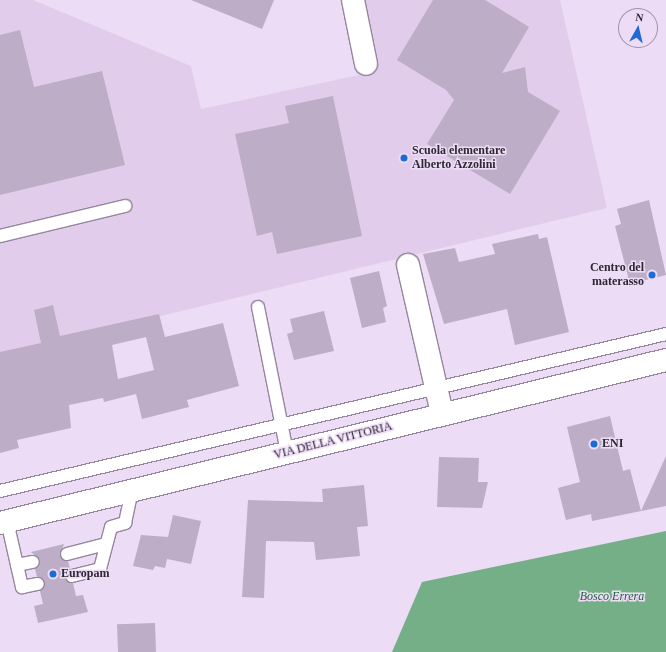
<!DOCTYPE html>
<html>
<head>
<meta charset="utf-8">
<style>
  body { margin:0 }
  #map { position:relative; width:666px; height:652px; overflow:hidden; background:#eddcf6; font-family:"Times New Roman",serif }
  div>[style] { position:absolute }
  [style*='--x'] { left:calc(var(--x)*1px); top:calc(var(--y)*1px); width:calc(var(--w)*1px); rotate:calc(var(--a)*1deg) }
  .built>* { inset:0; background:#e2cceb }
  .forest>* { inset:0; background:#75af87 }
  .building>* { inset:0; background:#beadc6; transform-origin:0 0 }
  .roads { filter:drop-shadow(1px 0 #95869d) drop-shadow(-1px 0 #95869d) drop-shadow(0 1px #95869d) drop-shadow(0 -1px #95869d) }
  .service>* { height:12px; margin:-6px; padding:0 6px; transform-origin:6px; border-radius:6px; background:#fff }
  .minor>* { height:22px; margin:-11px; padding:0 11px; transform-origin:11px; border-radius:11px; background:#fff }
  .secondary>* { height:22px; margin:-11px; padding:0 11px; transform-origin:11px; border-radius:11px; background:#fff }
  .dots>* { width:11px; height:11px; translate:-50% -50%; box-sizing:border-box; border:2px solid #eddcf6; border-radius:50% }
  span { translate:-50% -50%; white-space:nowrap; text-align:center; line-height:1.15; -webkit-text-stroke:3px #eddcf6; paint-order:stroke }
  .poi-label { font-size:12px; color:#2e2832; font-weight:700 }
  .left { translate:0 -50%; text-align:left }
  .right { translate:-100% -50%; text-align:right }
  .street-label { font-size:12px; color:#2e2832 }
  .park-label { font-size:12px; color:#1e6039; font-style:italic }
  .north { position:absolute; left:618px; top:8px; width:40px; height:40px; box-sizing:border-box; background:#eddcf6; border:1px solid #a194a8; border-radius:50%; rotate:8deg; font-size:11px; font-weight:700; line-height:16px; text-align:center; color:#2e2832 }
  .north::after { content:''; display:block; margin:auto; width:14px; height:18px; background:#1d6bd5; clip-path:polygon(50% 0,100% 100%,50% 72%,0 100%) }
</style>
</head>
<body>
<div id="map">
  <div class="built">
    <div style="clip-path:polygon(0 0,33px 0,191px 66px,201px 109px,359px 75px,341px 0,560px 0,607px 208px,0 355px)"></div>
  </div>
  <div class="forest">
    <div style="clip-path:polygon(666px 531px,666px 652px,392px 652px,422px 582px)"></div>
  </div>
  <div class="building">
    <div style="clip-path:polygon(191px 0,274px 0,262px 29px)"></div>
    <div style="clip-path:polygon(433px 0,485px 0,529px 27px,502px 73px,525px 67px,528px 92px,560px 111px,510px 194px,427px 144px,454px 100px,446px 90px,397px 60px)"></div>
    <div style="clip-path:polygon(20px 30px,34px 87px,102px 71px,125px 165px,0 195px,0 35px)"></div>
    <div style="clip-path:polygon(333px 96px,362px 236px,277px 254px,272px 232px,257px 236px,235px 134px,289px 123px,285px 106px)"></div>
    <div style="clip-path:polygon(649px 200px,666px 275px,630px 284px,615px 226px,621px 224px,617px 209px)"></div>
    <div style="clip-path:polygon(538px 234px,539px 239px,547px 237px,569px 332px,515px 345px,507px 309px,444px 324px,423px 254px,455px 248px,459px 262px,495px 254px,492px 244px)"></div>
    <div style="clip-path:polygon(379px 271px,387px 306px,383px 308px,386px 322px,362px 328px,350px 278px)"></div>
    <div style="clip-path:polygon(evenodd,53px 305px,60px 336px,159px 314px,165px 337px,223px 323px,239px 386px,187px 400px,189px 407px,142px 419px,136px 394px,104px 402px,103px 398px,69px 405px,71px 428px,17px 440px,19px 448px,0 453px,0 352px,41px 343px,34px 310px,53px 305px,146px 337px,154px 370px,118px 379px,112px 345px,146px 337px)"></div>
    <div style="clip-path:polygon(324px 311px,334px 351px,294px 360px,287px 334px,293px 332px,290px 319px)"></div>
    <div style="clip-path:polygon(610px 416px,623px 471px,630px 469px,641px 511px,666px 456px,666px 506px,592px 521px,591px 514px,566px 520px,558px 488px,580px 482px,567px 427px)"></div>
    <div style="clip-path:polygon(439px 457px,479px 458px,478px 482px,488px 482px,482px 508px,437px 507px)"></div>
    <div style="clip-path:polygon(364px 485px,368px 526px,357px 527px,360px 556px,316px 560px,314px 542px,266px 541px,264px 598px,242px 597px,248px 500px,323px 502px,322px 489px)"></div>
    <div style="clip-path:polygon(173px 515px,201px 521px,191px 564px,167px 559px,165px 568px,155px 566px,153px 570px,133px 566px,141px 535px,168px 537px)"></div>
    <div style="clip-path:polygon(64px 544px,60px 555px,68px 561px,70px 569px,65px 578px,73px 583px,76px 596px,83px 595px,88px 612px,38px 623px,34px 606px,43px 604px,40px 591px,45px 583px,37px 577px,35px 569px,40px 560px,31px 552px)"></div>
    <div style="left:155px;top:623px;width:29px;height:38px;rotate:88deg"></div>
  </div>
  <div class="roads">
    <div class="service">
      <div style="--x:0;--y:236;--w:129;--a:-13.5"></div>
      <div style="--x:258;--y:307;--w:148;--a:78.7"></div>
      <div style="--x:0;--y:491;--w:684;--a:-13.26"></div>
      <div style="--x:7;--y:521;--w:68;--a:77.2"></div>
      <div style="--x:22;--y:587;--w:16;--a:-11"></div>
      <div style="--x:67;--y:554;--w:40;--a:-14.4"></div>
      <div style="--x:17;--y:565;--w:16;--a:-11"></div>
      <div style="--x:72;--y:576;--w:29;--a:-14"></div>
      <div style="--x:100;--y:569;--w:43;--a:-75.3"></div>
      <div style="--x:111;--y:527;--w:15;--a:-16"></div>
      <div style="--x:125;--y:523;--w:34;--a:-78"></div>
    </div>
    <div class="minor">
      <div style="--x:353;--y:0;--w:65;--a:78.5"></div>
      <div style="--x:408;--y:265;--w:153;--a:77.1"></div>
    </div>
    <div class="secondary">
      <div style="--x:0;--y:523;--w:686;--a:-13.75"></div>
    </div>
  </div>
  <div class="dots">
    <div style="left:404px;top:158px;background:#1d6bd5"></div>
    <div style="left:652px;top:275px;background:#1d6bd5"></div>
    <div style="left:594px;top:444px;background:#1d6bd5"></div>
    <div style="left:53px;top:574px;background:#1d6bd5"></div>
  </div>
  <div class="poi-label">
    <span class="left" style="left:412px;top:158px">Scuola elementare<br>Alberto Azzolini</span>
    <span class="right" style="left:644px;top:275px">Centro del<br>materasso</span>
    <span class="left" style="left:602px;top:444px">ENI</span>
    <span class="left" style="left:61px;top:574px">Europam</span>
  </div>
  <div class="street-label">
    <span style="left:333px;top:441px;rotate:-14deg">VIA DELLA VITTORIA</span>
  </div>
  <div class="park-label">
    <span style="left:612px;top:597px">Bosco Errera</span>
  </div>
  <div class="north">N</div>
</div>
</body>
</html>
